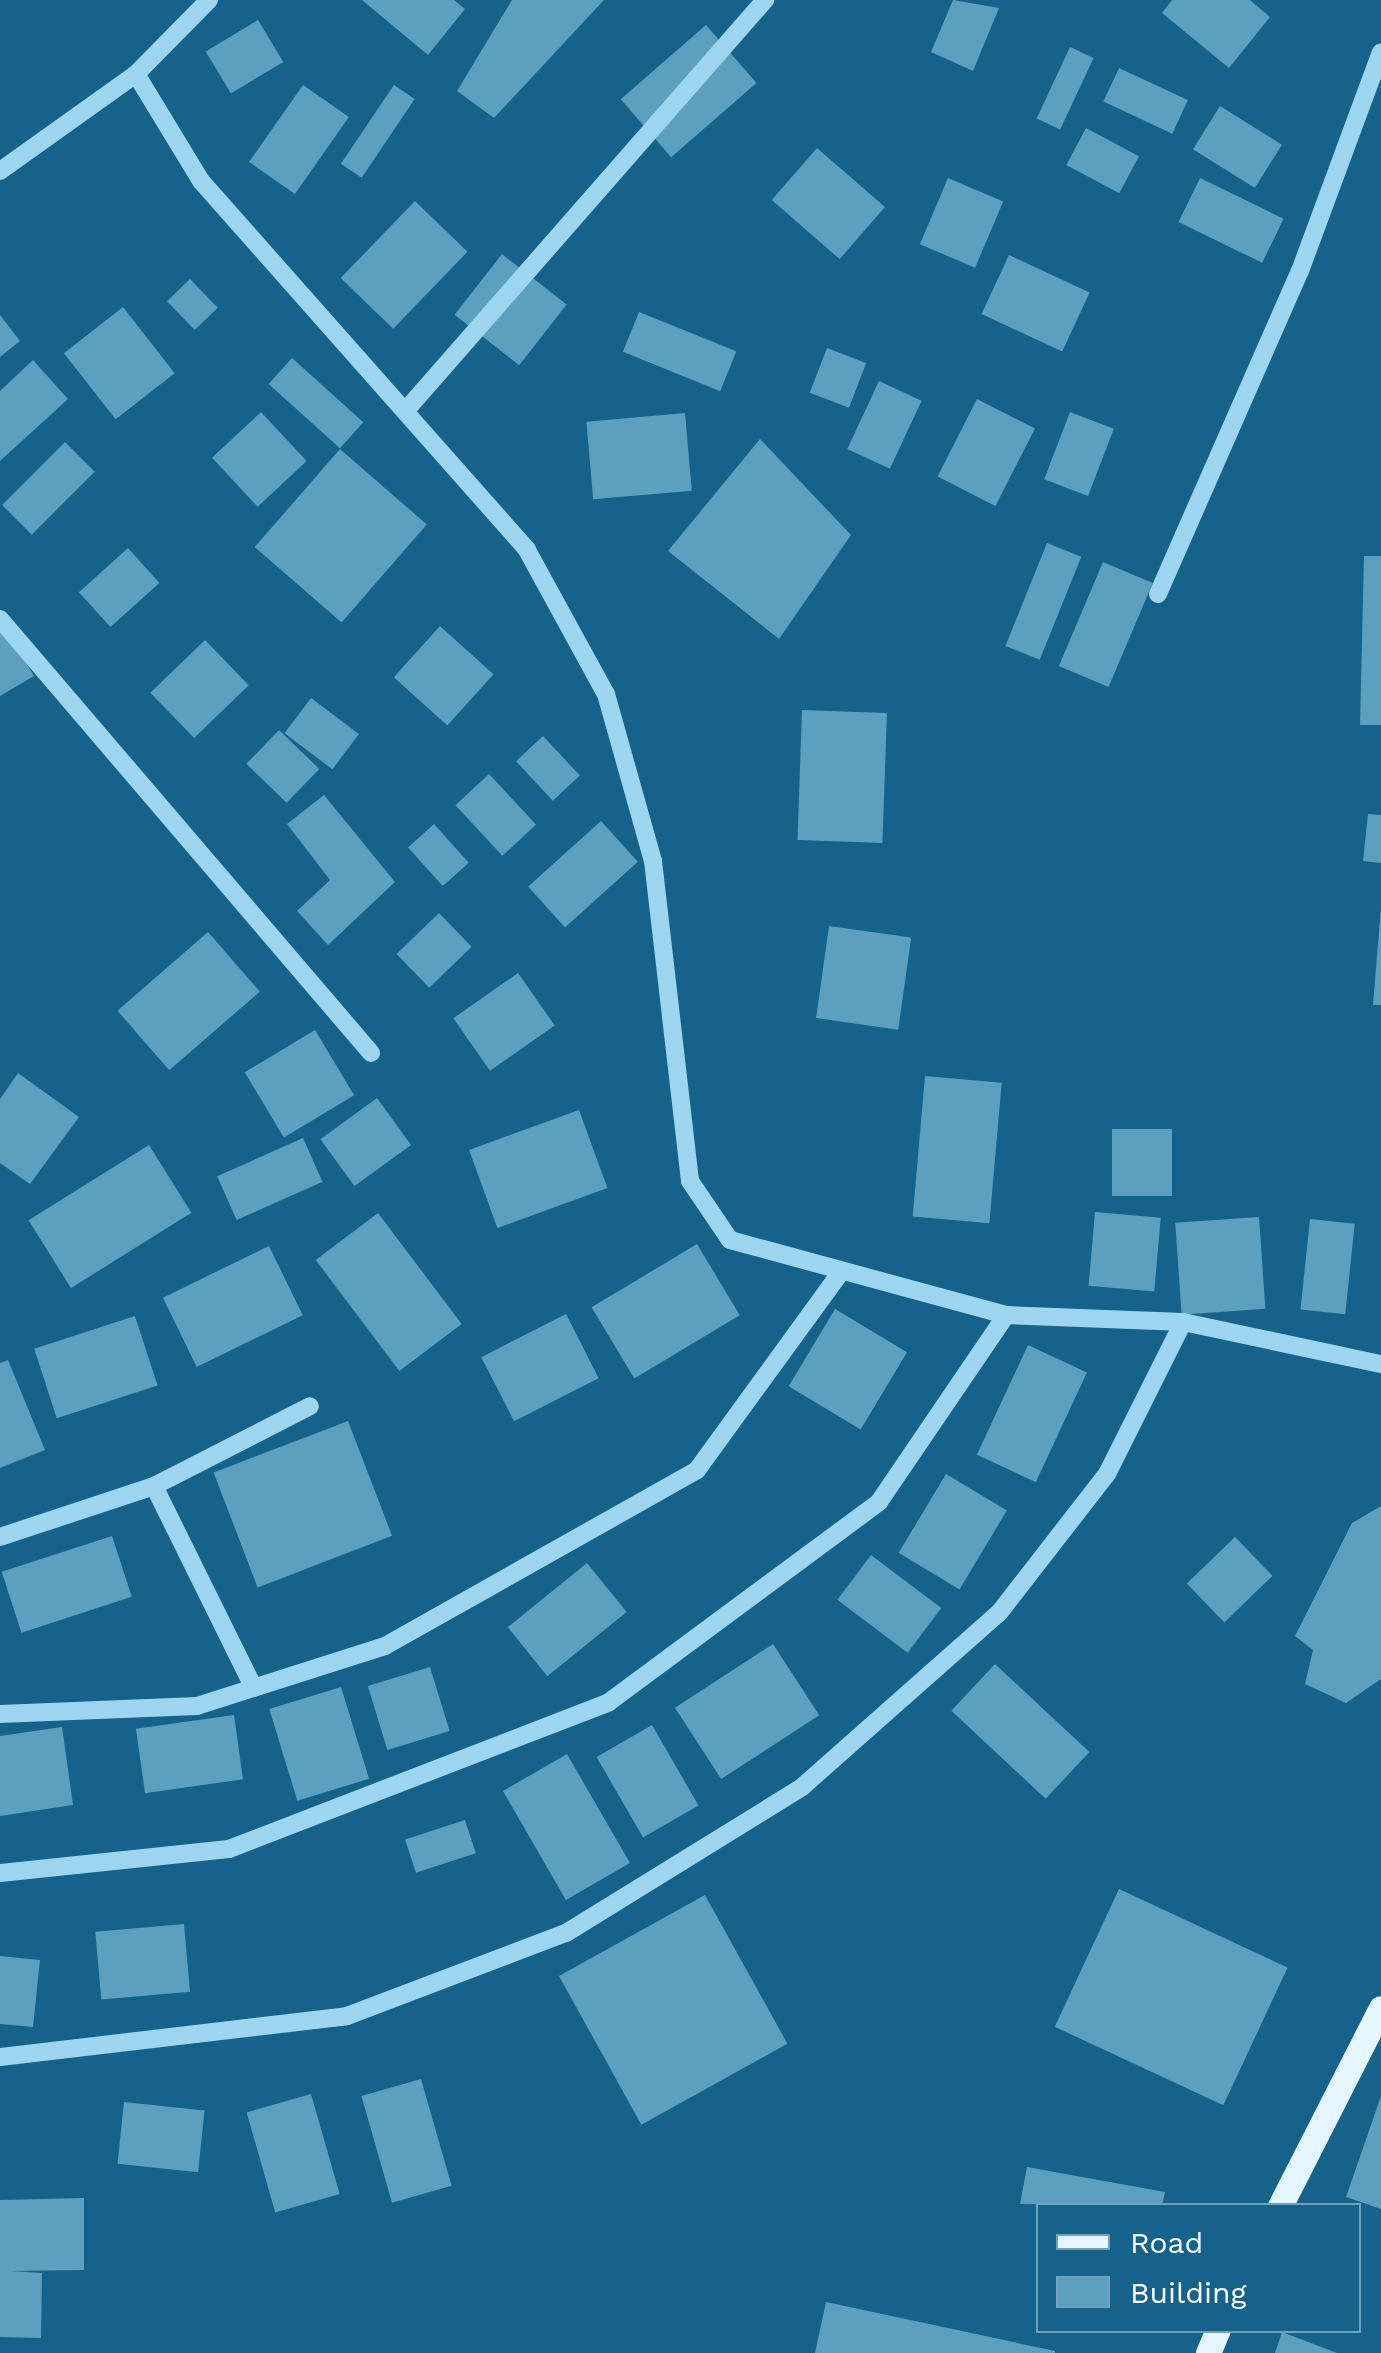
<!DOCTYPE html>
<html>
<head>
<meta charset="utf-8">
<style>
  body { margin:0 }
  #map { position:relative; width:1381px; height:2353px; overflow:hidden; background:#15628a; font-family:"Work Sans",sans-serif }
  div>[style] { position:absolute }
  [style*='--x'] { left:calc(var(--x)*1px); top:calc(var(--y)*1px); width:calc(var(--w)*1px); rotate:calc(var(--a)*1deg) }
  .building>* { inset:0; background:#5c9fbf; transform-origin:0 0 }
  .minor>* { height:18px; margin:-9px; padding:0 9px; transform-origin:9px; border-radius:9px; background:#9dd5ef }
  .major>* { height:25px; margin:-12.5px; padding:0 12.5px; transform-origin:12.5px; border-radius:12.5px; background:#e5f5ff }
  span { translate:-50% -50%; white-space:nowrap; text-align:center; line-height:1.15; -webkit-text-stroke:10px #15628a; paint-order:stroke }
  .legend { position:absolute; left:1036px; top:2203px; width:325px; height:130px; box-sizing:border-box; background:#15628a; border:2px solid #73a1b9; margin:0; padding:12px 18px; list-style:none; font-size:30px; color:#fff }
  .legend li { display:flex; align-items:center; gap:20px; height:50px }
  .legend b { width:50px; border:2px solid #73a1b9 }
</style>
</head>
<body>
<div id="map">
  <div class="building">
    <div style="clip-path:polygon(362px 0,454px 0,465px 9px,428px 55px)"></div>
    <div style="clip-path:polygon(512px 0,604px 0,494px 118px,457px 91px)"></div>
    <div style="clip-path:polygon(953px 0,999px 8px,973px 71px,931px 52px)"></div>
    <div style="clip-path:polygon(1172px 0,1250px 0,1270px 17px,1229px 68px,1162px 13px)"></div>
    <div style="left:258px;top:20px;width:49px;height:61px;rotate:59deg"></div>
    <div style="left:706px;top:25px;width:77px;height:113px;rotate:49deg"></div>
    <div style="left:1070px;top:47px;width:26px;height:79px;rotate:25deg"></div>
    <div style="left:1119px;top:68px;width:76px;height:37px;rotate:25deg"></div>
    <div style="left:303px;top:85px;width:56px;height:94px;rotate:35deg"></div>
    <div style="left:394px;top:85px;width:25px;height:95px;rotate:34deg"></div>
    <div style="left:1220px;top:106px;width:73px;height:51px;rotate:32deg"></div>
    <div style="left:1086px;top:128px;width:60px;height:42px;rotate:28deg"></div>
    <div style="left:817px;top:148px;width:90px;height:69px;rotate:41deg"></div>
    <div style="left:948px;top:178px;width:60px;height:72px;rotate:23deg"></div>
    <div style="left:1200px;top:178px;width:93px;height:49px;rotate:26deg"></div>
    <div style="left:415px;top:201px;width:73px;height:107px;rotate:44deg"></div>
    <div style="left:502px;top:254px;width:82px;height:77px;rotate:38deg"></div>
    <div style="left:1009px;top:255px;width:89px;height:65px;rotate:25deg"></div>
    <div style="left:190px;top:279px;width:40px;height:32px;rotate:46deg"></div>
    <div style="left:123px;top:307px;width:84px;height:75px;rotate:52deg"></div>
    <div style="left:639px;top:312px;width:105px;height:43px;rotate:22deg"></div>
    <div style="clip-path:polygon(0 315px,20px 341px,0 357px)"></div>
    <div style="left:827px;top:348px;width:42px;height:48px;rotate:21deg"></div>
    <div style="left:292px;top:358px;width:96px;height:35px;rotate:42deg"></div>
    <div style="clip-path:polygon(33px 360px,68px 399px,0 461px,0 391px)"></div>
    <div style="left:879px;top:381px;width:47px;height:75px;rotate:25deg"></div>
    <div style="left:977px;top:399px;width:65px;height:87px;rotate:27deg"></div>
    <div style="left:261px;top:412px;width:67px;height:67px;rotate:47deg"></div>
    <div style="left:1070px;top:412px;width:47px;height:72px;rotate:21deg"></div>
    <div style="left:685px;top:413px;width:78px;height:99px;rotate:85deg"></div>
    <div style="clip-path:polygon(760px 439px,851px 535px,779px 639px,668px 551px)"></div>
    <div style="left:65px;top:442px;width:42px;height:89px;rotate:45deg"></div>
    <div style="left:340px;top:449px;width:115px;height:130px;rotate:41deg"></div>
    <div style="left:1047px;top:543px;width:37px;height:111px;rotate:22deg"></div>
    <div style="left:128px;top:548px;width:47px;height:66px;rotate:48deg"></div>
    <div style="clip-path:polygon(1364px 556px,1381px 556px,1381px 725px,1360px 725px)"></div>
    <div style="left:1103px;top:562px;width:54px;height:113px;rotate:23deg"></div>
    <div style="clip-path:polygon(0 620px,34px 676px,0 696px)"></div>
    <div style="left:440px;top:626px;width:72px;height:69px;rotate:42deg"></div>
    <div style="left:205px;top:640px;width:63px;height:76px;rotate:46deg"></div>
    <div style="left:311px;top:698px;width:60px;height:44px;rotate:37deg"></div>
    <div style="left:802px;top:710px;width:85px;height:130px;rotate:2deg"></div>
    <div style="left:279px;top:730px;width:56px;height:47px;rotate:44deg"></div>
    <div style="left:543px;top:736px;width:54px;height:37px;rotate:47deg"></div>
    <div style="left:489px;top:774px;width:69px;height:46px;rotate:47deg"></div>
    <div style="clip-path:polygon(324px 795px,395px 882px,328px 945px,297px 911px,330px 880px,287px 824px)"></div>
    <div style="clip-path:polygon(1368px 814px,1381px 815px,1381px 863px,1363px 861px)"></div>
    <div style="left:601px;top:821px;width:55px;height:98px;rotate:48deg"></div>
    <div style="left:434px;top:824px;width:52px;height:35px;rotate:48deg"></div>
    <div style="clip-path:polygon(1381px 907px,1381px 1005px,1373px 1005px)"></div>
    <div style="left:439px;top:913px;width:47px;height:59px;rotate:46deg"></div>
    <div style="left:829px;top:926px;width:83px;height:93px;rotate:8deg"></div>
    <div style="left:208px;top:932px;width:79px;height:120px;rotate:49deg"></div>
    <div style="left:518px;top:973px;width:64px;height:79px;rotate:55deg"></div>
    <div style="left:315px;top:1030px;width:76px;height:82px;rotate:59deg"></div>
    <div style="clip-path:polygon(18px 1073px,79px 1117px,30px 1184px,0 1163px,0 1099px)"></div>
    <div style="left:925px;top:1076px;width:77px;height:141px;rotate:5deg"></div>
    <div style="left:377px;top:1098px;width:58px;height:70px;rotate:54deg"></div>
    <div style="left:579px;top:1110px;width:83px;height:117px;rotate:70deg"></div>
    <div style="left:1112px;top:1129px;width:60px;height:67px"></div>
    <div style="left:303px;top:1138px;width:48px;height:94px;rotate:66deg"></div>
    <div style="left:149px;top:1145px;width:80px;height:142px;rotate:58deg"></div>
    <div style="left:1095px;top:1212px;width:66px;height:74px;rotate:5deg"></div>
    <div style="left:378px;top:1213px;width:139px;height:78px;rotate:53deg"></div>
    <div style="left:1259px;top:1217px;width:92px;height:84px;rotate:86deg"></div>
    <div style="left:1310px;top:1219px;width:45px;height:91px;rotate:6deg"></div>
    <div style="left:697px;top:1244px;width:83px;height:123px;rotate:59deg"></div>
    <div style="left:269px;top:1246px;width:77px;height:118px;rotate:64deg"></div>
    <div style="left:835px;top:1309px;width:84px;height:90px;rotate:31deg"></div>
    <div style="left:566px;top:1314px;width:72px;height:95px;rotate:63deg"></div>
    <div style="left:135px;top:1316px;width:73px;height:106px;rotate:72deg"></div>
    <div style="left:1028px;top:1345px;width:65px;height:121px;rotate:25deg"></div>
    <div style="clip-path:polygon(8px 1360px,45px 1450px,0 1468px,0 1363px)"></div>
    <div style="left:348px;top:1421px;width:123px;height:144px;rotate:69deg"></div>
    <div style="left:946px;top:1474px;width:71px;height:92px;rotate:31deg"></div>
    <div style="clip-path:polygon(1381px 1506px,1381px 1679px,1346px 1703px,1305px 1684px,1313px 1650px,1295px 1636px,1352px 1523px)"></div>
    <div style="left:112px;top:1536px;width:64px;height:116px;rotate:72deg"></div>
    <div style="left:1235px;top:1537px;width:54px;height:67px;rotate:46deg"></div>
    <div style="left:871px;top:1555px;width:88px;height:56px;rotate:37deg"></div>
    <div style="left:587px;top:1563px;width:63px;height:102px;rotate:51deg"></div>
    <div style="left:773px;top:1644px;width:85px;height:117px;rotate:57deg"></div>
    <div style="left:995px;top:1664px;width:129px;height:64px;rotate:43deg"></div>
    <div style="left:430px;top:1667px;width:67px;height:65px;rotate:73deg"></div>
    <div style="left:341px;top:1687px;width:96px;height:75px;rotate:73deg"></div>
    <div style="left:234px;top:1715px;width:65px;height:99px;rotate:82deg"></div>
    <div style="left:652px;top:1725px;width:93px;height:64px;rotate:60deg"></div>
    <div style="clip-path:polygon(62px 1727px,73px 1805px,0 1816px,0 1736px)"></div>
    <div style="left:567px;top:1754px;width:126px;height:74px;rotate:60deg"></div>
    <div style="left:465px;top:1820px;width:35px;height:63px;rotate:72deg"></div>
    <div style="left:1119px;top:1889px;width:186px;height:152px;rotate:25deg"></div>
    <div style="left:705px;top:1895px;width:170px;height:167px;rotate:61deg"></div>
    <div style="left:184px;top:1924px;width:68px;height:89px;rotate:85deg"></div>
    <div style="clip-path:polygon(0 1956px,40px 1960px,33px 2027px,0 2024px)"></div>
    <div style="left:421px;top:2079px;width:111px;height:62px;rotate:74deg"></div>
    <div style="left:311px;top:2094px;width:104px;height:67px;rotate:74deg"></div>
    <div style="clip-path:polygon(1381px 2096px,1381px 2209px,1346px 2197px)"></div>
    <div style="left:124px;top:2102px;width:81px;height:62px;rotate:6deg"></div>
    <div style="clip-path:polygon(1027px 2167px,1165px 2192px,1162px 2206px,1020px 2204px)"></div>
    <div style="clip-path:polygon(84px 2198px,84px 2270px,11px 2271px,42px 2273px,41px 2338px,0 2337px,0 2200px)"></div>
    <div style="clip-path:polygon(826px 2302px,1055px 2351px,1055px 2353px,815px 2353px)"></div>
    <div style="clip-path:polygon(1282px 2332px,1337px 2353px,1275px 2353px)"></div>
  </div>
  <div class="minor">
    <div style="--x:136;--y:74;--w:125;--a:58.7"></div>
    <div style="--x:201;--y:181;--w:492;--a:48.5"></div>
    <div style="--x:527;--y:550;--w:164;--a:61.3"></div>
    <div style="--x:606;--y:694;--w:173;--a:74.3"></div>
    <div style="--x:653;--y:861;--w:322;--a:83.4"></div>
    <div style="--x:690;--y:1181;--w:71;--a:55.9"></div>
    <div style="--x:730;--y:1240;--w:286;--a:15.2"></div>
    <div style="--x:1006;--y:1315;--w:177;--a:2.3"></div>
    <div style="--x:1183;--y:1322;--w:202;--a:12"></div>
    <div style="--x:0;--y:171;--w:167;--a:-35.5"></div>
    <div style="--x:136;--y:74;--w:104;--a:-45.4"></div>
    <div style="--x:407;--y:409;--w:544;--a:-48.8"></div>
    <div style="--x:1158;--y:594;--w:353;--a:-66.3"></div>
    <div style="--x:1300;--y:271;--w:233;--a:-69.7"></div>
    <div style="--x:0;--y:619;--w:571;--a:49.47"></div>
    <div style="--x:154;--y:1486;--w:225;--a:63.7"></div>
    <div style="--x:0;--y:1537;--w:162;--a:-18.3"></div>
    <div style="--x:154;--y:1486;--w:175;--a:-27.1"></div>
    <div style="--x:0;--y:1714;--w:197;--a:-2.3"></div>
    <div style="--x:197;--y:1706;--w:197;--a:-17.7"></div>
    <div style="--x:385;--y:1646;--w:358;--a:-29.4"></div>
    <div style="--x:697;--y:1470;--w:240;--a:-54"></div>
    <div style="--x:0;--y:1873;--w:230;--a:-6"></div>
    <div style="--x:229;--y:1849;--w:407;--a:-21.1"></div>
    <div style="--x:609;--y:1702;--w:336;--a:-36.5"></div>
    <div style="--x:879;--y:1502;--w:226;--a:-55.8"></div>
    <div style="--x:0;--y:2057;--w:349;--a:-6.7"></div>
    <div style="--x:347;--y:2016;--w:234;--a:-20.8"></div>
    <div style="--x:566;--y:1933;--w:278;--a:-31.7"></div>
    <div style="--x:802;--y:1787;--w:263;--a:-41.5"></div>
    <div style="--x:999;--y:1613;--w:176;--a:-52.2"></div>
    <div style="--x:1107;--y:1474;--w:170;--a:-63.4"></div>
  </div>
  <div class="major">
    <div style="--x:1280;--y:2206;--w:222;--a:-63"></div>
    <div style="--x:1208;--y:2353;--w:25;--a:-67"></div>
  </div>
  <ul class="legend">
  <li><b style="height:12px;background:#e5f5ff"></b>Road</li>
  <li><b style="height:28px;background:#5c9fbf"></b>Building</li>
  </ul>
</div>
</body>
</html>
